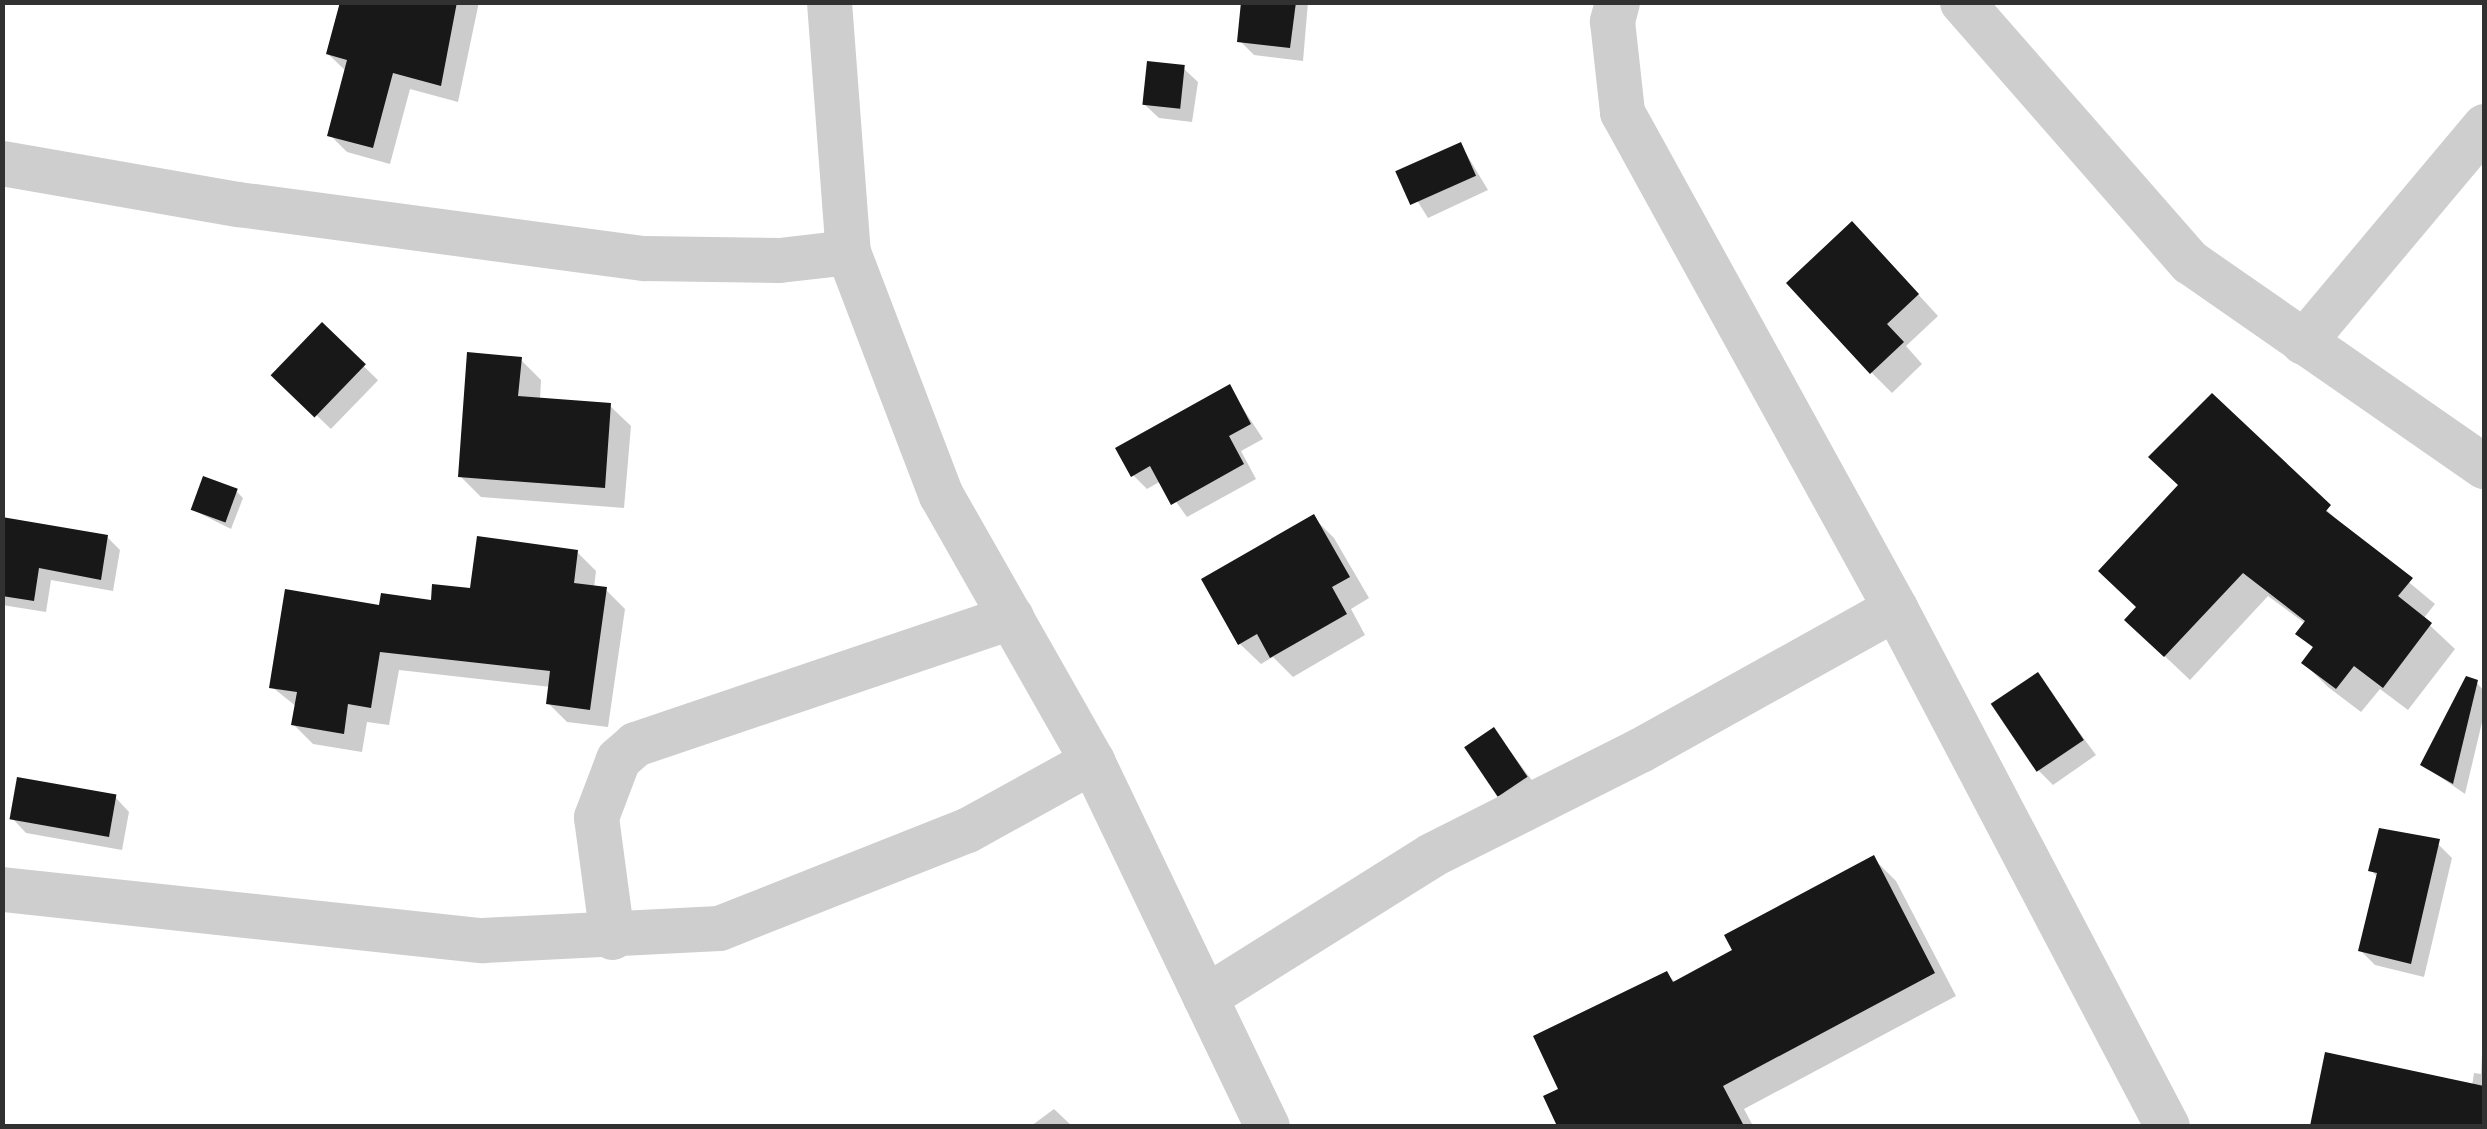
<!DOCTYPE html>
<html>
<head>
<meta charset="utf-8">
<style>
  body { margin:0 }
  #map { position:relative; width:2487px; height:1129px; overflow:hidden; background:#fff; font-family:"PT Sans Narrow",sans-serif }
  div>[style] { position:absolute }
  [style*='--x'] { left:calc(var(--x)*1px); top:calc(var(--y)*1px); width:calc(var(--w)*1px); rotate:calc(var(--a)*1deg) }
  .shadow>* { inset:0; background:#0003; transform-origin:0 0 }
  .building>* { inset:0; background:#181818; transform-origin:0 0 }
  .minor>* { height:45px; margin:-22.5px; padding:0 22.5px; transform-origin:22.5px; border-radius:22.5px; background:#cecece }
  span { translate:-50% -50%; white-space:nowrap; text-align:center; line-height:1.15; -webkit-text-stroke:10px #fff; paint-order:stroke }
  .frame { position:absolute; inset:0; border:5px solid #313131; pointer-events:none }
</style>
</head>
<body>
<div id="map">
  <div class="shadow">
    <div style="clip-path:polygon(342px 2px,479px 2px,458px 102px,410px 89px,390px 164px,347px 152px,330px 135px,347px 72px,328px 54px)"></div>
    <div style="clip-path:polygon(1244px 2px,1308px 2px,1303px 61px,1254px 55px,1240px 41px)"></div>
    <div style="clip-path:polygon(1183px 68px,1198px 82px,1192px 122px,1159px 118px,1144px 104px)"></div>
    <div style="clip-path:polygon(1461px 145px,1488px 190px,1428px 218px,1400px 173px)"></div>
    <div style="clip-path:polygon(1873px 245px,1938px 316px,1906px 346px,1922px 364px,1892px 393px,1872px 373px)"></div>
    <div style="left:322px;top:326px;width:78px;height:68px;rotate:44deg"></div>
    <div style="clip-path:polygon(520px 359px,541px 380px,540px 400px,610px 406px,631px 426px,624px 508px,481px 497px,460px 476px)"></div>
    <div style="clip-path:polygon(1229px 387px,1263px 439px,1241px 451px,1256px 479px,1187px 517px,1161px 481px,1147px 489px,1133px 475px)"></div>
    <div style="clip-path:polygon(2212px 396px,2351px 534px,2435px 604px,2423px 619px,2455px 649px,2408px 710px,2380px 689px,2361px 712px,2328px 687px,2304px 663px,2314px 649px,2299px 633px,2306px 624px,2268px 596px,2190px 680px,2152px 644px,2139px 607px)"></div>
    <div style="clip-path:polygon(236px 491px,243px 498px,231px 529px,193px 510px)"></div>
    <div style="clip-path:polygon(1313px 517px,1334px 538px,1369px 598px,1351px 609px,1365px 635px,1293px 677px,1273px 657px,1261px 664px,1240px 644px)"></div>
    <div style="clip-path:polygon(2px 520px,107px 537px,120px 550px,113px 591px,51px 580px,46px 612px,2px 605px)"></div>
    <div style="clip-path:polygon(577px 552px,596px 571px,594px 588px,606px 590px,625px 609px,608px 727px,567px 722px,548px 703px,551px 687px,399px 670px,389px 725px,367px 722px,362px 752px,313px 744px,294px 725px,297px 707px,272px 687px,381px 608px,433px 603px)"></div>
    <div style="clip-path:polygon(2037px 675px,2096px 755px,2053px 785px,2039px 771px)"></div>
    <div style="clip-path:polygon(2477px 683px,2484px 691px,2484px 714px,2465px 794px,2423px 765px)"></div>
    <div style="clip-path:polygon(1494px 730px,1540px 791px,1510px 807px,1496px 792px)"></div>
    <div style="clip-path:polygon(115px 797px,129px 812px,122px 850px,26px 833px,12px 818px)"></div>
    <div style="clip-path:polygon(2438px 844px,2452px 858px,2424px 977px,2375px 965px,2361px 951px,2378px 878px,2371px 870px)"></div>
    <div style="clip-path:polygon(1873px 858px,1896px 881px,1956px 996px,1744px 1109px,1753px 1126px,1695px 1126px,1692px 1121px,1680px 1126px,1560px 1126px,1547px 1098px,1562px 1091px,1667px 974px,1676px 983px,1736px 951px)"></div>
    <div style="clip-path:polygon(2484px 1012px,2484px 1126px,2313px 1126px,2327px 1055px,2472px 1086px,2474px 1073px,2481px 1074px)"></div>
    <div style="clip-path:polygon(1054px 1109px,1072px 1126px,1031px 1126px)"></div>
  </div>
  <div class="building">
    <div style="clip-path:polygon(340px 2px,457px 2px,441px 86px,393px 73px,373px 148px,327px 136px,347px 60px,326px 54px)"></div>
    <div style="clip-path:polygon(1241px 2px,1296px 2px,1290px 48px,1237px 42px)"></div>
    <div style="left:1147px;top:61px;width:38px;height:44px;rotate:6deg"></div>
    <div style="left:1461px;top:142px;width:37px;height:72px;rotate:66deg"></div>
    <div style="clip-path:polygon(1852px 221px,1919px 294px,1887px 324px,1904px 342px,1870px 374px,1786px 283px)"></div>
    <div style="left:322px;top:322px;width:61px;height:74px;rotate:44deg"></div>
    <div style="clip-path:polygon(467px 352px,522px 357px,518px 396px,611px 403px,605px 488px,458px 477px)"></div>
    <div style="clip-path:polygon(1230px 384px,1251px 424px,1229px 436px,1244px 464px,1171px 505px,1150px 466px,1131px 477px,1115px 448px)"></div>
    <div style="clip-path:polygon(2212px 393px,2331px 505px,2326px 511px,2413px 578px,2398px 596px,2432px 623px,2383px 688px,2354px 666px,2336px 689px,2301px 663px,2313px 647px,2295px 634px,2305px 621px,2243px 573px,2164px 657px,2124px 620px,2136px 607px,2098px 571px,2178px 485px,2148px 457px)"></div>
    <div style="left:203px;top:476px;width:37px;height:36px;rotate:20deg"></div>
    <div style="clip-path:polygon(1314px 514px,1350px 577px,1332px 587px,1347px 614px,1270px 658px,1257px 634px,1238px 645px,1201px 579px)"></div>
    <div style="clip-path:polygon(2px 517px,108px 535px,101px 580px,39px 568px,34px 601px,2px 596px)"></div>
    <div style="clip-path:polygon(477px 536px,578px 550px,574px 583px,607px 587px,590px 710px,546px 704px,550px 671px,380px 652px,371px 708px,348px 704px,344px 734px,291px 725px,297px 692px,269px 688px,285px 589px,379px 605px,381px 593px,431px 600px,432px 584px,470px 588px)"></div>
    <div style="left:2038px;top:672px;width:82px;height:57px;rotate:56deg"></div>
    <div style="clip-path:polygon(2466px 676px,2478px 680px,2453px 784px,2420px 765px)"></div>
    <div style="left:1494px;top:727px;width:60px;height:36px;rotate:56deg"></div>
    <div style="left:17px;top:777px;width:101px;height:43px;rotate:10deg"></div>
    <div style="clip-path:polygon(2379px 828px,2440px 839px,2411px 964px,2358px 951px,2377px 873px,2368px 871px)"></div>
    <div style="clip-path:polygon(1874px 855px,1935px 973px,1723px 1086px,1744px 1126px,1557px 1126px,1543px 1096px,1558px 1089px,1533px 1036px,1667px 971px,1673px 982px,1732px 950px,1724px 935px)"></div>
    <div style="clip-path:polygon(2325px 1052px,2484px 1086px,2484px 1126px,2310px 1126px)"></div>
  </div>
  <div class="minor">
    <div style="--x:829;--y:2;--w:251;--a:85.7"></div>
    <div style="--x:848;--y:252;--w:260;--a:69.1"></div>
    <div style="--x:941;--y:495;--w:306;--a:60.4"></div>
    <div style="--x:1092;--y:761;--w:405;--a:64.4"></div>
    <div style="--x:1617;--y:2;--w:20;--a:105"></div>
    <div style="--x:1612;--y:21;--w:92;--a:83.7"></div>
    <div style="--x:1622;--y:112;--w:566;--a:61.17"></div>
    <div style="--x:1895;--y:608;--w:585;--a:62.3"></div>
    <div style="--x:1962;--y:2;--w:346;--a:48.8"></div>
    <div style="--x:2190;--y:262;--w:358;--a:34.8"></div>
    <div style="--x:2;--y:163;--w:240;--a:9.9"></div>
    <div style="--x:238;--y:204;--w:410;--a:7.6"></div>
    <div style="--x:644;--y:258;--w:135;--a:0.8"></div>
    <div style="--x:779;--y:260;--w:69;--a:-6.6"></div>
    <div style="--x:2303;--y:342;--w:282;--a:-50"></div>
    <div style="--x:2;--y:889;--w:483;--a:6.1"></div>
    <div style="--x:482;--y:940;--w:237;--a:-2.9"></div>
    <div style="--x:719;--y:928;--w:267;--a:-21.6"></div>
    <div style="--x:967;--y:830;--w:143;--a:-28.9"></div>
    <div style="--x:612;--y:937;--w:121;--a:-97.6"></div>
    <div style="--x:596;--y:817;--w:62;--a:-69.2"></div>
    <div style="--x:618;--y:759;--w:23;--a:-41"></div>
    <div style="--x:635;--y:744;--w:397;--a:-18.7"></div>
    <div style="--x:1205;--y:997;--w:267;--a:-32.1"></div>
    <div style="--x:1431;--y:855;--w:234;--a:-26.7"></div>
    <div style="--x:1640;--y:750;--w:292;--a:-29.1"></div>
  </div>
  <div class="frame"></div>
</div>
</body>
</html>
